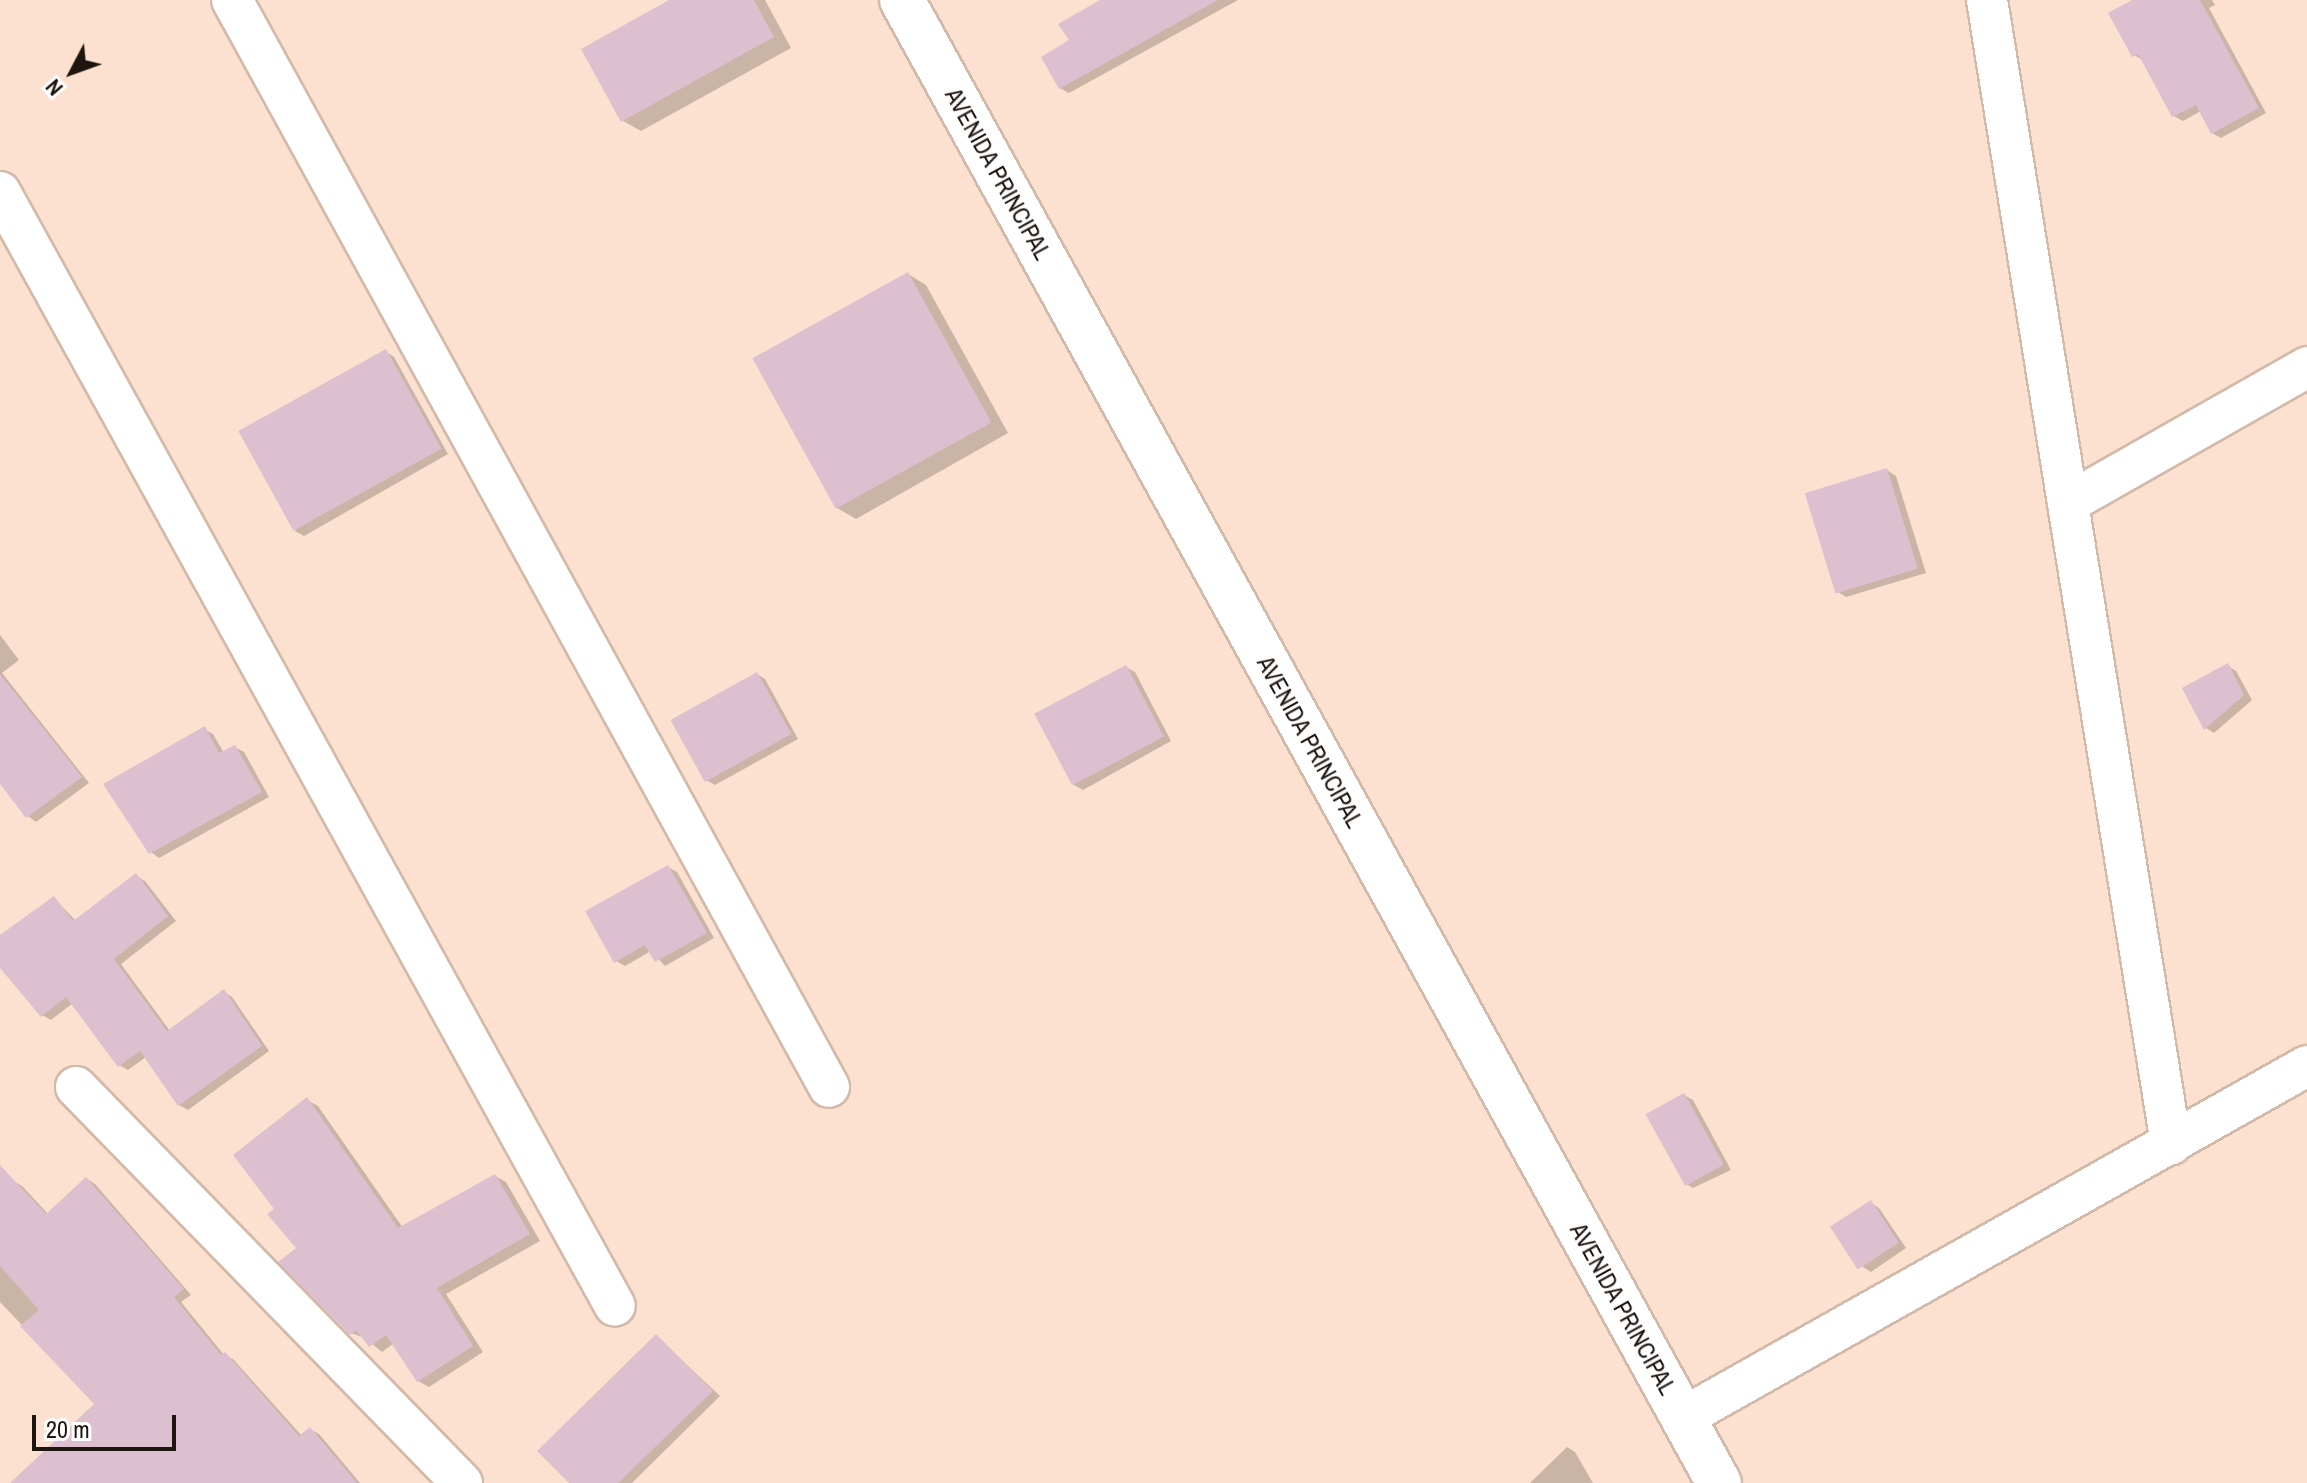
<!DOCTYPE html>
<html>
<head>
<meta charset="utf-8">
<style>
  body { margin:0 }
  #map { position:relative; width:2307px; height:1483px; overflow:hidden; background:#fde1d0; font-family:"Archivo Narrow",sans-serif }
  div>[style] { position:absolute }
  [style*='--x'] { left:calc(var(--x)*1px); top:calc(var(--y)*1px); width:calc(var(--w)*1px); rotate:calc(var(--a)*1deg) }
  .shadow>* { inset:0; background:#0003 }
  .building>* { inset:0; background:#dcc0cf; transform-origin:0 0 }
  .roads { filter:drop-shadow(2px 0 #d3b9a9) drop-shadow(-2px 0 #d3b9a9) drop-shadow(0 2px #d3b9a9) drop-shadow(0 -2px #d3b9a9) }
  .street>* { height:40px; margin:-20px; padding:0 20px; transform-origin:20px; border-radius:20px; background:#fff }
  .secondary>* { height:44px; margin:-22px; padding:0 22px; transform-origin:22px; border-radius:22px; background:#fff }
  span { translate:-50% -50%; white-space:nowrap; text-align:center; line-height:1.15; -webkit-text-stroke:7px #fff; paint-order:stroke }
  .street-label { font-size:24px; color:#1e150f }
  .north { position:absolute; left:32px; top:32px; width:80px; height:80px; -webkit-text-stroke:6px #fff; paint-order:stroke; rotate:229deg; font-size:22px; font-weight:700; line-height:32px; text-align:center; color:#1e150f }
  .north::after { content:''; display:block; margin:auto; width:28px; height:36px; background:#1e150f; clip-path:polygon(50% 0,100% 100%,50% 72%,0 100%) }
  .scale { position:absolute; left:32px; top:1415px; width:144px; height:36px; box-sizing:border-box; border:4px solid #1e150f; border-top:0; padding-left:10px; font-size:24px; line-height:28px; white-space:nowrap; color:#1e150f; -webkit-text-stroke:6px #fff; paint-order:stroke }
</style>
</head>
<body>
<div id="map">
  <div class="shadow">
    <div style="clip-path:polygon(673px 0,765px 0,791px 48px,641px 131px,623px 121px)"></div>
    <div style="clip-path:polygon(1104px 0,1238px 0,1069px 93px,1060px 88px,1071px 41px)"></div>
    <div style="clip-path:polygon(2136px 0,2212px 0,2215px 5px,2209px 8px,2266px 113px,2221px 138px,2212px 133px,2201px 111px,2183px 121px,2174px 116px,2143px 60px,2134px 55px)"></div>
    <div style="clip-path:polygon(908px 274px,926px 285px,1008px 433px,856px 519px,837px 508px)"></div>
    <div style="clip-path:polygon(386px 352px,394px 357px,448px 454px,304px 536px,295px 531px)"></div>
    <div style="clip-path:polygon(1887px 470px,1896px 476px,1926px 573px,1846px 597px,1838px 592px)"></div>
    <div style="clip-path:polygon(0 635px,19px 660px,2px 673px,89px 783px,36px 822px,28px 816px,0 780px)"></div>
    <div style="clip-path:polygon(2228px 666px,2236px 671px,2252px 700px,2214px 733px,2206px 728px)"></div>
    <div style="clip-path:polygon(1126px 667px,1135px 672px,1171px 741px,1083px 790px,1074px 785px)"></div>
    <div style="clip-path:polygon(757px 674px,765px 679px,798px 739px,715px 785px,706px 780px)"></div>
    <div style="clip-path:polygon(204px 729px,213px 734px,224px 753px,235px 747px,244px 752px,269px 797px,159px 858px,151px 852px)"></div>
    <div style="clip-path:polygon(668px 867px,677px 872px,714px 938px,665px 966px,651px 951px,625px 966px,616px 961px)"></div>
    <div style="clip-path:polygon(136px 876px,145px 881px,176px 921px,121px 964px,170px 1031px,224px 992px,232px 997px,269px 1051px,188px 1110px,179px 1105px,146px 1057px,128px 1070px,119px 1065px,73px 1003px,51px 1020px,42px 1015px,0 965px,0 938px,54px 898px,76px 921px)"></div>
    <div style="clip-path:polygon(1684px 1095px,1693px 1100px,1731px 1170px,1693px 1188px,1684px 1183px)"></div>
    <div style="clip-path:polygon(307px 1100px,318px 1106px,403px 1228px,495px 1176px,506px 1182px,540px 1241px,446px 1294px,483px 1352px,429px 1387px,418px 1381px,394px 1343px,382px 1352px,365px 1338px,351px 1333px,277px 1209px)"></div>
    <div style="clip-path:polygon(87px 1179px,95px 1184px,191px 1295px,181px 1302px,224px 1355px,233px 1359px,302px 1436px,310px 1429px,319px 1434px,360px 1483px,14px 1483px,97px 1404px,0 1302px,0 1183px,13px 1181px,22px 1186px,49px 1215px)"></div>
    <div style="clip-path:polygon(1871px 1203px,1879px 1208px,1906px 1248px,1871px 1272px,1863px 1267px,1835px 1230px)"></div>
    <div style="clip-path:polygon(656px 1336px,720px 1396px,632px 1483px,572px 1483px)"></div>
    <div style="clip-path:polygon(1567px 1447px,1575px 1452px,1593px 1483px,1530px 1483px)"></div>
  </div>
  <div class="building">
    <div style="clip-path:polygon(669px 0,754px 0,774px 37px,621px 122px,581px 49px)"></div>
    <div style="clip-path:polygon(1100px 0,1218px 0,1059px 89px,1041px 57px,1069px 40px,1058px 24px)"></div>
    <div style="clip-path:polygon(2132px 0,2200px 0,2259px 108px,2211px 134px,2196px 105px,2172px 117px,2138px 54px,2132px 57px,2108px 13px)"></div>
    <div style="left:908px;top:272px;width:172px;height:178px;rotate:61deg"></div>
    <div style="left:386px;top:349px;width:114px;height:169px;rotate:61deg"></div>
    <div style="left:1887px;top:468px;width:105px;height:86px;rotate:73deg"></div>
    <div style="clip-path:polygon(2228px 663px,2244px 695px,2204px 730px,2182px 688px)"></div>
    <div style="left:1126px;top:665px;width:81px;height:104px;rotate:62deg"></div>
    <div style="left:757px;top:672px;width:71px;height:99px;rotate:61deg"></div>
    <div style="clip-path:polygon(0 674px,82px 777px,26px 818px,0 784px)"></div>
    <div style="clip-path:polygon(205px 726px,219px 753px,235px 745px,262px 792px,149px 854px,103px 784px)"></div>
    <div style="clip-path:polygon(668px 865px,707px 933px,655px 962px,645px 945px,614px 963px,585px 911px)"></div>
    <div style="clip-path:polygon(136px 873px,168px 916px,114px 959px,167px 1031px,224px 989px,262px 1046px,178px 1106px,140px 1051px,118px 1067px,66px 997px,41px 1017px,0 968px,0 935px,54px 896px,73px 921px)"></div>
    <div style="left:1684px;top:1093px;width:82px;height:44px;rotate:61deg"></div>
    <div style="clip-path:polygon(307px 1097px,398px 1228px,495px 1174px,530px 1234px,437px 1288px,473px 1346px,417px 1382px,386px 1335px,369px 1347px,356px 1330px,350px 1335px,278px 1262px,296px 1248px,267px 1214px,274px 1209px,233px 1155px)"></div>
    <div style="clip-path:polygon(0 1165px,46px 1214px,86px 1177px,184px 1289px,174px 1297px,221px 1355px,225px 1352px,299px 1436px,310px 1427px,357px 1483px,10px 1483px,94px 1404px,20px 1326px,39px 1310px,0 1266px)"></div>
    <div style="left:1871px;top:1200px;width:51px;height:49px;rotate:57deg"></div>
    <div style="clip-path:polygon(656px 1334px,713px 1391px,618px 1483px,569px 1483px,537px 1451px)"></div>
  </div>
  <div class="roads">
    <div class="street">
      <div style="--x:232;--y:0;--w:1240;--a:61.22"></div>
      <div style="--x:1987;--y:0;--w:1159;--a:80.86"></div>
      <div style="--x:0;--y:192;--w:1272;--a:61.1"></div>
      <div style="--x:2068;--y:503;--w:275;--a:-29.6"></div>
      <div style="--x:76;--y:1087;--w:553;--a:45.73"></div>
      <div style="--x:1682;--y:1418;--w:717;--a:-29.39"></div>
    </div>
    <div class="secondary">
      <div style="--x:902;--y:0;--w:1693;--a:61.15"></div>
    </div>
  </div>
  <div class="street-label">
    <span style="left:998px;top:174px;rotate:61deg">AVENIDA PRINCIPAL</span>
    <span style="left:1310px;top:742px;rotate:61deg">AVENIDA PRINCIPAL</span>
    <span style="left:1623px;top:1309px;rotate:61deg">AVENIDA PRINCIPAL</span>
  </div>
  <div class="north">N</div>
  <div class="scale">20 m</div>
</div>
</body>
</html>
